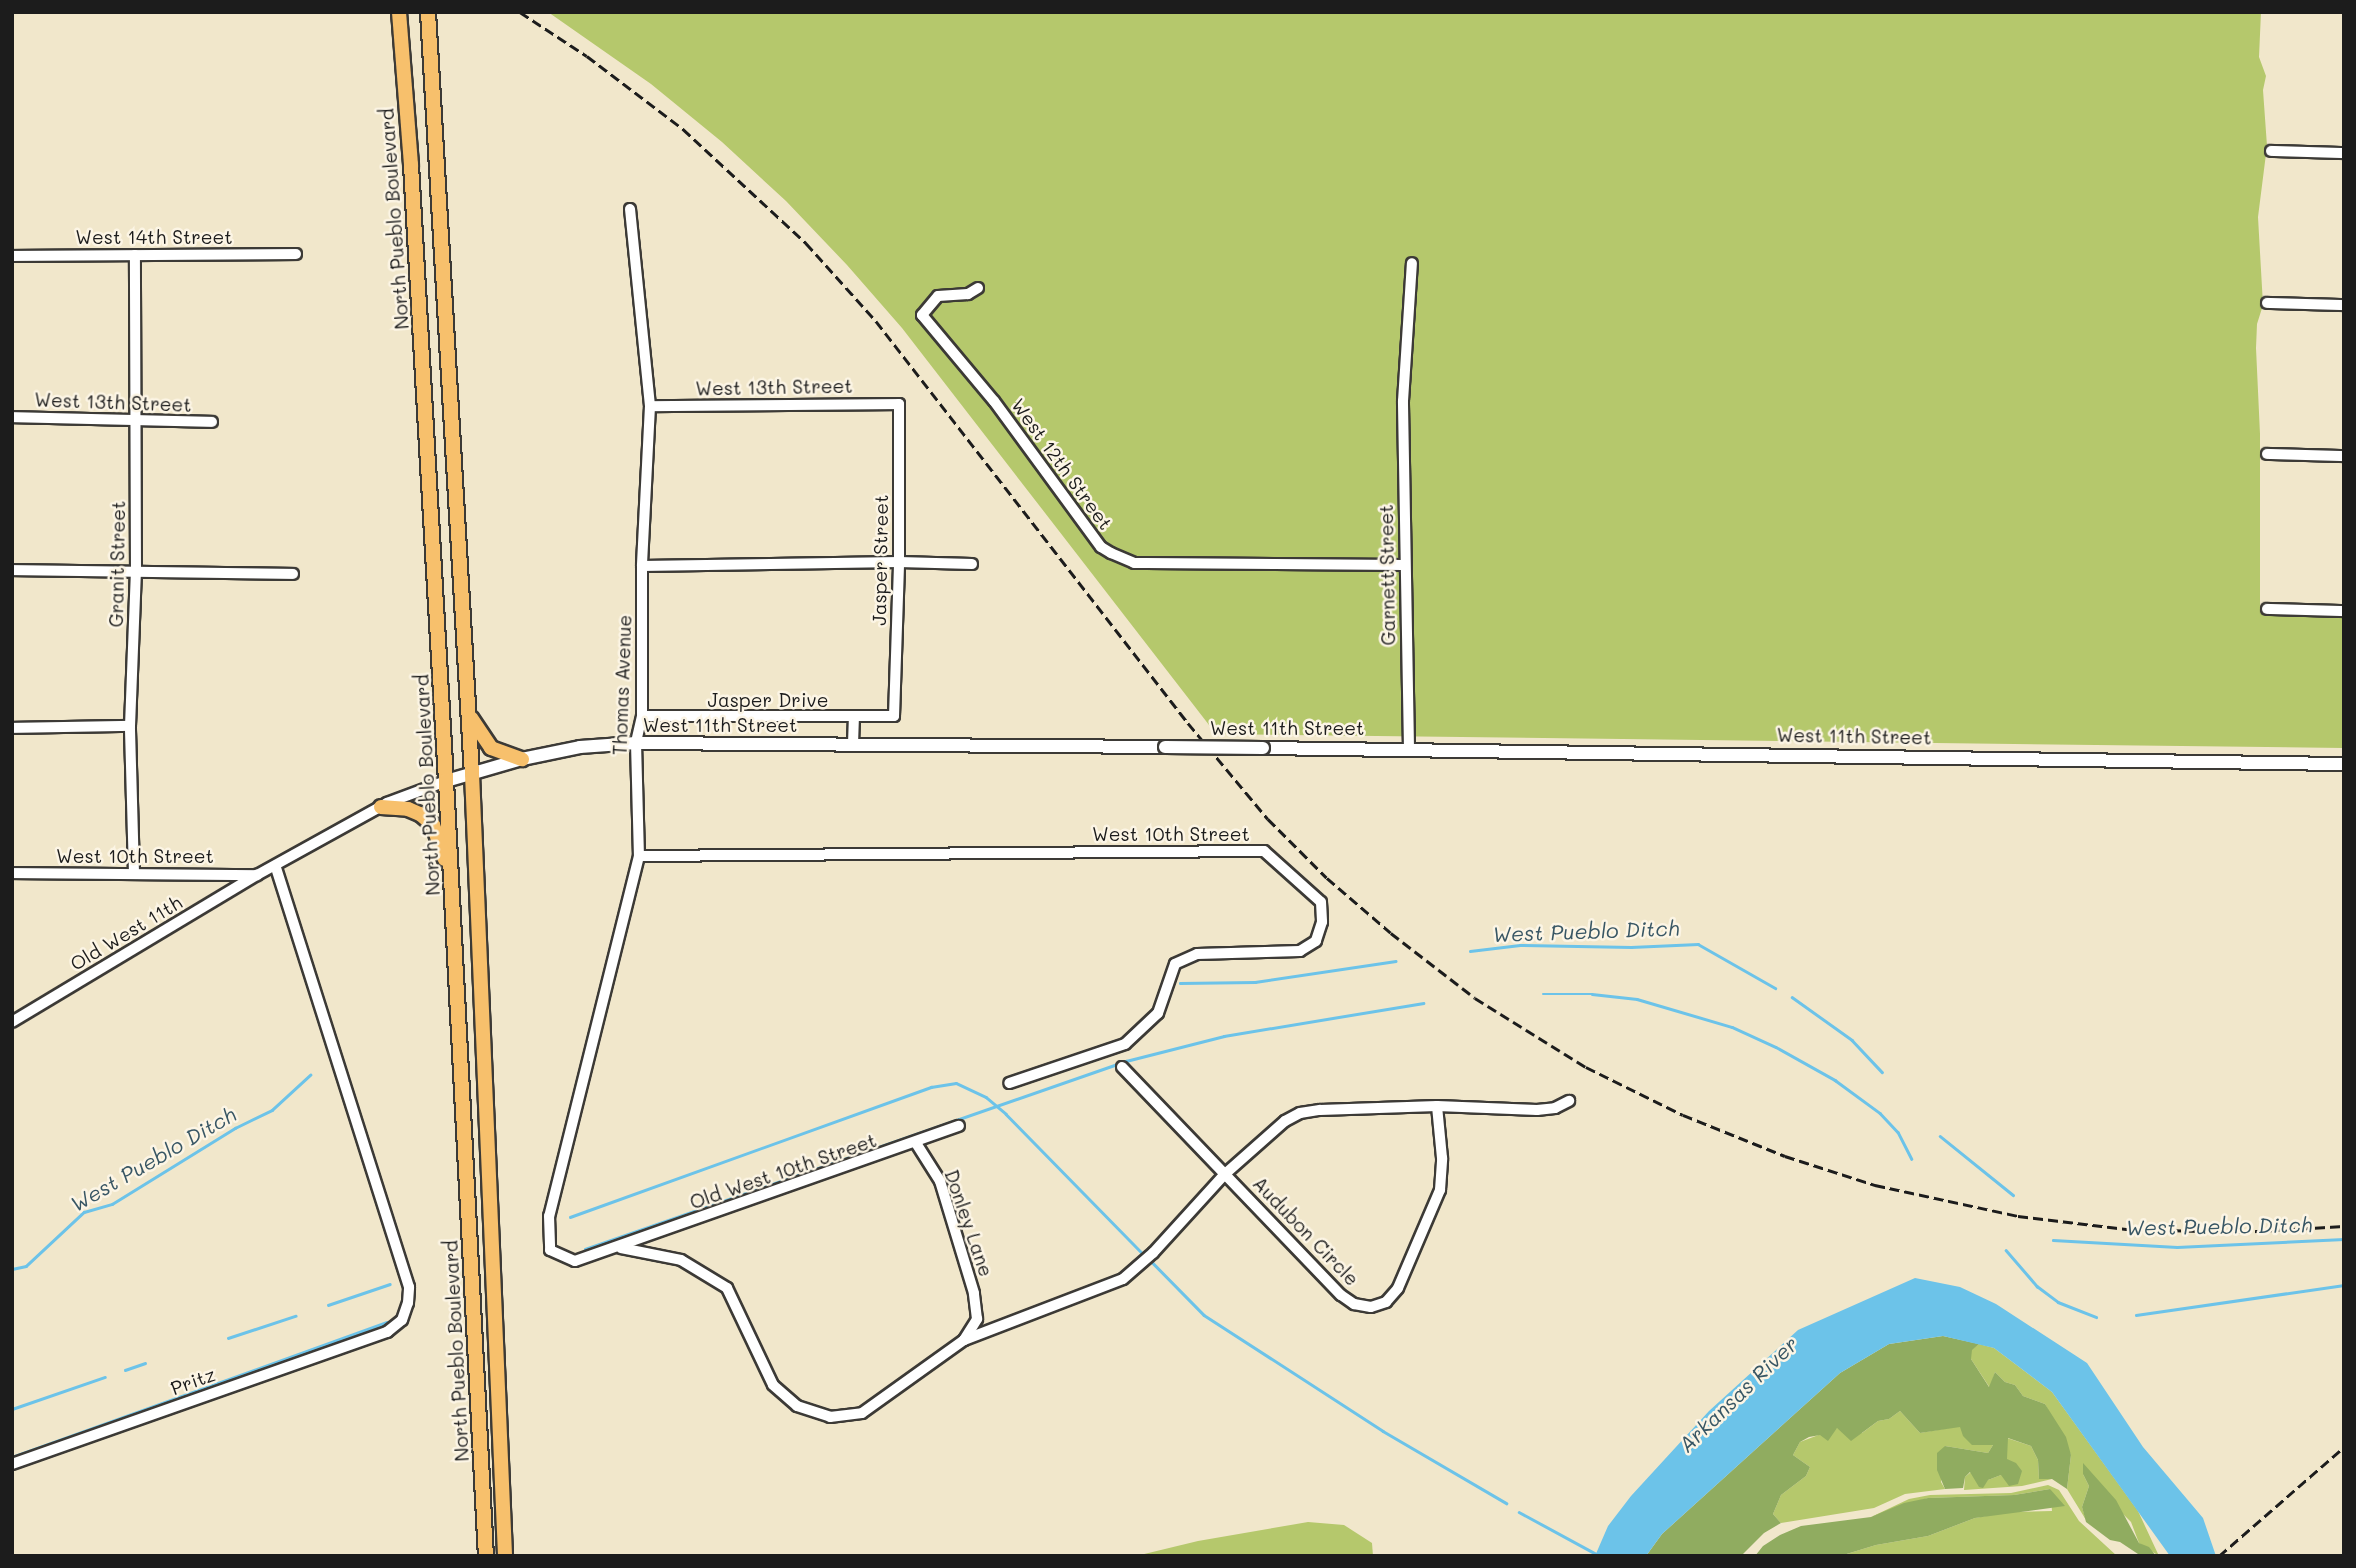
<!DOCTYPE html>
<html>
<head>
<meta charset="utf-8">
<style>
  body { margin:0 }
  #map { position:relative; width:2356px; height:1568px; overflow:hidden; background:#f1e7cb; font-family:Mali,sans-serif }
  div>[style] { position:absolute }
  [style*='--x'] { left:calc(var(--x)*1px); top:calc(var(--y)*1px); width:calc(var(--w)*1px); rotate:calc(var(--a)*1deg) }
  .green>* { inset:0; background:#b5c86c }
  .forest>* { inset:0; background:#90ac60 }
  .water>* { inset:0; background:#6cc3e9 }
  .stream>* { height:2.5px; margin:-1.25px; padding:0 1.25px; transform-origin:1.25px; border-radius:1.25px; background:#6cc3e9 }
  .roads { filter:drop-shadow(2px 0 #3c3a36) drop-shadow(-2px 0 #3c3a36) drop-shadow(0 2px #3c3a36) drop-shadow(0 -2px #3c3a36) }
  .minor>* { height:10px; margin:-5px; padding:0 5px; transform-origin:5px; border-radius:5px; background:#fff }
  .tertiary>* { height:12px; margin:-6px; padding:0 6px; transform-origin:6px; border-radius:6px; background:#fff }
  .primary>* { height:14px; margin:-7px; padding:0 7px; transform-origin:7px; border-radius:7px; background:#f7c06c }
  .rail>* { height:2.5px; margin-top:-1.25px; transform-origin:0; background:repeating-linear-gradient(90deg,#1c1c1c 0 10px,transparent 0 15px) }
  .bridges { filter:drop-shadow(2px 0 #3c3a36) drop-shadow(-2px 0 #3c3a36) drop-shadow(0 2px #3c3a36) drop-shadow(0 -2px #3c3a36) }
  .tertiary-bridge>* { height:12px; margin:-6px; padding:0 6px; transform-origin:6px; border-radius:6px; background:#fff }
  span { translate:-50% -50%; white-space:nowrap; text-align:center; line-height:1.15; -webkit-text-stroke:5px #fcf5e5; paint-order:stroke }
  .street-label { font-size:19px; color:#1c1c1c }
  .water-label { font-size:21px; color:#385664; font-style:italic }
  .frame { position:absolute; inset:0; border:14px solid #1c1c1c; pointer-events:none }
</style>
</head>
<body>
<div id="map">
  <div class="green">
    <div style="clip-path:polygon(548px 12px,2261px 12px,2259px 57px,2266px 76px,2263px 90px,2267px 146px,2258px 217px,2263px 305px,2257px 324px,2256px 348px,2260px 434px,2260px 608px,2267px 615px,2344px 617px,2344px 748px,1216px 734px,902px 328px,847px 265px,786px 201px,722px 142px,651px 84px)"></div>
    <div style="clip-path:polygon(1979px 1344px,1994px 1348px,2052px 1392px,2138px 1511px,2159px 1556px,2139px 1543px,2131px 1522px,2083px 1474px,2089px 1486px,2082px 1507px,2086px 1520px,2067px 1489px,2071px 1455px,2045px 1404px,2023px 1396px,2015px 1385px,2005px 1382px,1995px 1372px,1990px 1388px,1971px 1359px,1971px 1350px)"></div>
    <div style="clip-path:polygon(1900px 1411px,1920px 1433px,1960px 1426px,1993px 1445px,1988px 1453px,1945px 1446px,1941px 1482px,1945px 1489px,1905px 1494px,1874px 1508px,1781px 1523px,1773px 1514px,1781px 1495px,1806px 1476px,1810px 1467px,1793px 1455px,1800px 1442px,1837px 1428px,1862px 1433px,1878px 1421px,1889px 1419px)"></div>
    <div style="clip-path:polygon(2007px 1438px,2031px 1446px,2038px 1460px,2039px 1479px,2052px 1479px,2022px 1486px,1964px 1490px,1965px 1477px,1971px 1472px,1988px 1480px,2001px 1475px,2007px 1460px)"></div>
    <div style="clip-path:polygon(2048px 1485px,2059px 1490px,2079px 1521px,2117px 1556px,1840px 1556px,1876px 1545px,1928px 1536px,1975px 1518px,2008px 1512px,2052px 1511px,2050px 1489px,2014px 1495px,1928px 1498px,1871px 1517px,1909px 1499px,1930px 1495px,2011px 1493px)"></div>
    <div style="clip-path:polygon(1308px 1522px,1344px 1525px,1372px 1543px,1373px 1556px,1136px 1556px,1198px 1541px)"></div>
  </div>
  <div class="forest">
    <div style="clip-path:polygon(1943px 1336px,1979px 1344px,1972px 1350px,1971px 1359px,1989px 1387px,1995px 1372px,2005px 1382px,2015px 1385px,2023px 1396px,2045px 1404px,2066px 1437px,2071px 1455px,2067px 1489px,2052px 1479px,2039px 1479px,2038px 1460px,2031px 1446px,2008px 1438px,2007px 1459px,2016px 1463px,2022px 1471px,2018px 1484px,2009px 1486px,2001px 1475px,1988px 1480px,1983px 1488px,1979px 1487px,1970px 1472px,1965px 1477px,1963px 1488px,1945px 1489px,1937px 1470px,1937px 1453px,1945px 1446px,1988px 1453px,1993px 1445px,1972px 1445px,1963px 1436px,1960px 1427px,1920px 1433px,1900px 1411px,1889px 1419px,1878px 1421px,1851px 1441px,1837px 1428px,1828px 1441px,1820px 1435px,1809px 1437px,1800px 1442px,1793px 1455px,1810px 1467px,1806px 1476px,1781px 1495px,1773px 1514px,1781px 1523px,1764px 1533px,1741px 1556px,1646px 1556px,1662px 1534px,1840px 1373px,1889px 1344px)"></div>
    <div style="clip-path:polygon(2083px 1463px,2116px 1500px,2139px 1543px,2149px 1547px,2156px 1556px,2141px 1556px,2120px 1542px,2110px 1540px,2086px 1522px,2082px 1507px,2089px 1486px,2083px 1474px)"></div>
    <div style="clip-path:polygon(2050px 1489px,2065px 1506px,1975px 1518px,1928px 1536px,1876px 1545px,1840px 1556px,1755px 1556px,1763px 1546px,1780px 1535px,1801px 1526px,1871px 1517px,1904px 1503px,1928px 1498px,2014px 1495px)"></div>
  </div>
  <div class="water">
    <div style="clip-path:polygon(1915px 1278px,1960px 1287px,1996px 1304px,2087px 1363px,2143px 1447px,2203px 1518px,2216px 1556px,2170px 1556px,2052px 1392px,1994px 1348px,1943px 1336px,1889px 1344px,1840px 1373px,1662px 1534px,1646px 1556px,1595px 1556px,1608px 1526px,1631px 1496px,1709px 1411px,1798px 1330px)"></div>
  </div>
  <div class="stream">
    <div style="--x:1470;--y:951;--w:50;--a:-6.8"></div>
    <div style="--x:1520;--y:945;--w:111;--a:1"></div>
    <div style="--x:1631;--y:947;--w:67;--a:-2.6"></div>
    <div style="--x:1698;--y:944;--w:89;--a:29.7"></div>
    <div style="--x:1180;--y:983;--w:75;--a:-0.8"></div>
    <div style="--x:1255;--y:982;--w:142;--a:-8.5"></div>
    <div style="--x:1543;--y:994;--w:49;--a:0"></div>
    <div style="--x:1592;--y:994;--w:45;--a:6.3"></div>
    <div style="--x:1637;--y:999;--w:99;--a:16.4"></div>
    <div style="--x:1732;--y:1027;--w:48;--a:24.4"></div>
    <div style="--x:1776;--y:1047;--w:68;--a:29.2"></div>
    <div style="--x:1835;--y:1080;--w:56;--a:36.3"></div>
    <div style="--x:1880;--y:1113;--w:26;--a:47"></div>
    <div style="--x:1898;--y:1132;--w:30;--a:63"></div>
    <div style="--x:1792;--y:997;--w:74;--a:35.6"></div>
    <div style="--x:1852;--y:1040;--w:44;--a:46.8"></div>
    <div style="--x:1940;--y:1136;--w:94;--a:38.9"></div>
    <div style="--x:570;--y:1217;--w:384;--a:-19.8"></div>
    <div style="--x:931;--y:1087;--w:25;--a:-9"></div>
    <div style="--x:956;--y:1083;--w:33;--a:25"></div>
    <div style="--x:986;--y:1097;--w:26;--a:40"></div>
    <div style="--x:1006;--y:1114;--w:197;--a:45.6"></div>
    <div style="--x:2053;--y:1240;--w:124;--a:3.2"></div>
    <div style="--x:2177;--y:1247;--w:167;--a:-2.7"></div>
    <div style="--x:585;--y:1249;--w:573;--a:-19.16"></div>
    <div style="--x:1126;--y:1061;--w:101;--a:-14.3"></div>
    <div style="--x:1224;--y:1036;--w:202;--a:-9.4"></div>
    <div style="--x:2006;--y:1250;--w:48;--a:49.3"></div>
    <div style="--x:2037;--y:1286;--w:26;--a:37"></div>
    <div style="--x:2058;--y:1302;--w:41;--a:21.5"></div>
    <div style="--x:1149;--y:1259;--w:78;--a:45.5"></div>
    <div style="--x:1204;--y:1315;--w:213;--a:32.9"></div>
    <div style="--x:1383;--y:1431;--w:143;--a:30.3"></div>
    <div style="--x:12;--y:1269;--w:14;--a:-12"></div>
    <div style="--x:26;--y:1266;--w:79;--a:-43"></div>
    <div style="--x:84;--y:1212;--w:29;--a:-16"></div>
    <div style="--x:112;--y:1204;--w:145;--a:-31.7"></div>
    <div style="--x:235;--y:1128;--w:41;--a:-25.9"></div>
    <div style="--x:272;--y:1110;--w:52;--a:-42.6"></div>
    <div style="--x:328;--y:1305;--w:65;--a:-18.7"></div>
    <div style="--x:2136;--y:1315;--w:210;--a:-8.2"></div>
    <div style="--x:228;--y:1338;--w:71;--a:-18.2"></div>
    <div style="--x:125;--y:1370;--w:21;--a:-19"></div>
    <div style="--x:12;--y:1409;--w:98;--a:-19"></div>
    <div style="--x:12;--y:1457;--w:398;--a:-19.8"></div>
    <div style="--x:1519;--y:1512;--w:92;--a:28.5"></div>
  </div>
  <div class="roads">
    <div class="minor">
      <div style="--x:2271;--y:151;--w:73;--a:1.6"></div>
      <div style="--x:630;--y:209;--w:198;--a:84.2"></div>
      <div style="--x:650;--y:406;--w:160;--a:92.9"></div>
      <div style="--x:642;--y:566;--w:150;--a:90"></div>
      <div style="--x:642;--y:716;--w:28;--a:103"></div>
      <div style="--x:636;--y:743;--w:113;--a:88.5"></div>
      <div style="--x:639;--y:856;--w:371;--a:104"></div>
      <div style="--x:549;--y:1216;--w:34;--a:88"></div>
      <div style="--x:550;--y:1250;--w:27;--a:24"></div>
      <div style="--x:575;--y:1261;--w:407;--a:-19.4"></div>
      <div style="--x:12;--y:256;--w:284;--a:-0.4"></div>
      <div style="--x:978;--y:288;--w:12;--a:149"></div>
      <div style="--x:968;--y:294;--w:30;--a:176"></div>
      <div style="--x:938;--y:296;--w:25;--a:130"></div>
      <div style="--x:922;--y:315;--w:112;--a:50.1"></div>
      <div style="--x:994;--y:401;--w:181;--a:53.8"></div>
      <div style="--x:1101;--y:547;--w:12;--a:31"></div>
      <div style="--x:1111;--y:553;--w:25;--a:23"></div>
      <div style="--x:1134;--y:563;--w:270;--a:0.4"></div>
      <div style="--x:2267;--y:303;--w:77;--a:1.5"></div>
      <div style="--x:12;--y:417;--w:200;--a:1.4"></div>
      <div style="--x:2267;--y:454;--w:77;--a:1.5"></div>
      <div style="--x:642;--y:566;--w:257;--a:-0.9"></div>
      <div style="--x:899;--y:562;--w:73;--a:1.6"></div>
      <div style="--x:12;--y:570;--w:281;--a:0.8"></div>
      <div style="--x:2267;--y:609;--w:77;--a:1.5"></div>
      <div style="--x:642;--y:716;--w:252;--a:0"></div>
      <div style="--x:894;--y:716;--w:154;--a:-88.1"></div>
      <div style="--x:899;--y:562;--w:158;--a:-90"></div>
      <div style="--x:899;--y:404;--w:249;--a:179.5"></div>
      <div style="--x:12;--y:728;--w:118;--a:-1"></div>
      <div style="--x:853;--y:744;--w:26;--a:-88"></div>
      <div style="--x:1409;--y:748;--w:347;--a:-91"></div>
      <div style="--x:1403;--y:401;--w:138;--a:-86.3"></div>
      <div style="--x:639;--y:856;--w:625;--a:-0.46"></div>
      <div style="--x:1264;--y:851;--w:76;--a:41.8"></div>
      <div style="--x:1321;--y:902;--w:20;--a:87"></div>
      <div style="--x:1322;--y:922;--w:20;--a:108"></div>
      <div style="--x:1316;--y:941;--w:19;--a:148"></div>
      <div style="--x:1300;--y:951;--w:103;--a:178.3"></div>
      <div style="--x:1197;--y:954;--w:24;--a:156"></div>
      <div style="--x:1175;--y:964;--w:52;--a:109.1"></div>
      <div style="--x:1158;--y:1013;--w:45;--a:136.8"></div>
      <div style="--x:1125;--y:1044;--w:122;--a:161.4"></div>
      <div style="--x:12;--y:873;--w:245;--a:0.5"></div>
      <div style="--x:134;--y:873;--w:147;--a:-91.6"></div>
      <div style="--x:130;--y:726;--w:155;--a:-87.8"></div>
      <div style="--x:136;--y:571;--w:316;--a:-90.2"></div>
      <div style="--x:12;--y:1022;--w:286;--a:-31"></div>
      <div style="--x:257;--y:875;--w:149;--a:-29"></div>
      <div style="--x:387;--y:803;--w:63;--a:-20.4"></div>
      <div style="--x:1122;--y:1067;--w:316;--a:46.2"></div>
      <div style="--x:1341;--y:1295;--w:16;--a:35"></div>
      <div style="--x:1354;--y:1304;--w:17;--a:10"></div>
      <div style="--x:1371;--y:1307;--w:16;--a:-18"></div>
      <div style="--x:1386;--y:1302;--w:18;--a:-49"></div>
      <div style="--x:1398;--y:1288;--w:107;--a:-66.8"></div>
      <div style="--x:1440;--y:1190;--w:32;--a:-86"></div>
      <div style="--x:1442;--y:1158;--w:52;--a:-95.5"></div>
      <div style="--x:621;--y:1248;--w:61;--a:11.3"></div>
      <div style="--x:681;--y:1260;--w:54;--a:31.3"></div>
      <div style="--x:727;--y:1288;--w:107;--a:64.6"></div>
      <div style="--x:773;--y:1385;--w:32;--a:41"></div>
      <div style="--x:797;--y:1406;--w:35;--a:18"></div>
      <div style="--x:830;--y:1417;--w:32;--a:-7"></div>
      <div style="--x:862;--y:1413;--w:125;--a:-35.6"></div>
      <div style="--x:964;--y:1340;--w:25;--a:-58"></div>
      <div style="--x:977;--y:1319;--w:26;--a:-97"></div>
      <div style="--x:974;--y:1293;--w:117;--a:-106.9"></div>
      <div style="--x:940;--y:1181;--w:45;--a:-122.3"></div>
      <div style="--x:964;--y:1340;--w:170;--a:-21"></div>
      <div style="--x:1123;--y:1279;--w:40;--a:-41"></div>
      <div style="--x:1153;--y:1253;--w:107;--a:-47.7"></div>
      <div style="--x:1225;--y:1174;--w:80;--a:-41.5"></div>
      <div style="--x:1285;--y:1121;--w:17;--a:-28"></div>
      <div style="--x:1300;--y:1113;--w:20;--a:-9"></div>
      <div style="--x:1320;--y:1110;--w:117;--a:-2"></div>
      <div style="--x:1437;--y:1106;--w:100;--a:2.3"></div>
      <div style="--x:1537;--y:1110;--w:18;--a:-6"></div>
      <div style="--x:1555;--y:1108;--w:16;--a:-27"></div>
      <div style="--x:12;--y:1464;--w:398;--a:-19.4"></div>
      <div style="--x:387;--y:1332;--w:19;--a:-39"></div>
      <div style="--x:402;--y:1320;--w:18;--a:-71"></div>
      <div style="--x:408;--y:1303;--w:16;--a:-86"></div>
      <div style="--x:409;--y:1287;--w:441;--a:-107.6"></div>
    </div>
    <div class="tertiary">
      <div style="--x:1263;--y:748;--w:1081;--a:0.85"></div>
      <div style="--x:446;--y:781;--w:79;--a:-16.1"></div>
      <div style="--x:522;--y:759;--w:59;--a:-11.7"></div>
      <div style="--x:580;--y:747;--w:56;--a:-4.1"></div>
      <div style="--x:636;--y:743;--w:529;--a:0.43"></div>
    </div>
    <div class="primary">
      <div style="--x:399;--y:12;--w:153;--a:85.5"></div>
      <div style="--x:411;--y:165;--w:617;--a:86.75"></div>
      <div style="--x:446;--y:781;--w:776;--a:87.05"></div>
      <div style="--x:428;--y:12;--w:763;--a:86.7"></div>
      <div style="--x:472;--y:774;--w:783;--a:87.58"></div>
      <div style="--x:471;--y:718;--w:36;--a:56"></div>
      <div style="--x:491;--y:748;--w:33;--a:20"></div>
      <div style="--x:381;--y:807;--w:27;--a:4"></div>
      <div style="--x:408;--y:809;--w:13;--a:23"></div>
      <div style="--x:420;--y:814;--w:17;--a:40"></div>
      <div style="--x:433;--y:825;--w:36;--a:71"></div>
    </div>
  </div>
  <div class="rail">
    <div style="--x:520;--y:12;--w:80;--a:33.3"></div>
    <div style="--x:587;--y:56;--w:121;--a:37.2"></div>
    <div style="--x:683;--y:129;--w:168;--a:42.8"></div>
    <div style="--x:806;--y:243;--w:105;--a:48.1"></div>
    <div style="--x:876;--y:321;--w:509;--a:52.18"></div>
    <div style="--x:1188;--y:723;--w:125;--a:50.2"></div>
    <div style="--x:1268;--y:819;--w:83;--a:45"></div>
    <div style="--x:1327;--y:878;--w:84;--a:40.7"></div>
    <div style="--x:1391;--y:933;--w:106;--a:37.7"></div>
    <div style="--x:1475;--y:998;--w:131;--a:31.9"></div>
    <div style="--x:1586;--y:1067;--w:108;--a:26.3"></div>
    <div style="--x:1683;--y:1115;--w:110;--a:21.9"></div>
    <div style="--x:1785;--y:1156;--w:95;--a:17.9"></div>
    <div style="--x:1875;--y:1185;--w:146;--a:12.2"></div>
    <div style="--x:2018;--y:1216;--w:109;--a:6.9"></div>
    <div style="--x:2126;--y:1229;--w:114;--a:1.5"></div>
    <div style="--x:2240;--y:1232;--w:104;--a:-3.3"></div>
    <div style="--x:2219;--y:1556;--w:166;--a:-41.1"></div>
  </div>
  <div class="bridges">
    <div class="tertiary-bridge">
      <div style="--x:1165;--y:747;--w:98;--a:0.6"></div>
    </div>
  </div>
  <div class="street-label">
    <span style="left:394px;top:219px;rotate:-94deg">North Pueblo Boulevard</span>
    <span style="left:154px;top:237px">West 14th Street</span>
    <span style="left:774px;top:387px;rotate:-1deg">West 13th Street</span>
    <span style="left:113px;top:402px;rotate:2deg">West 13th Street</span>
    <span style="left:1062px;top:464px;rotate:54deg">West 12th Street</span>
    <span style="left:880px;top:560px;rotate:-89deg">Jasper Street</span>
    <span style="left:117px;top:564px;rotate:-89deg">Granit Street</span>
    <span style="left:1387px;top:575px;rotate:-91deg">Garnett Street</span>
    <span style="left:622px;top:685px;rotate:-88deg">Thomas Avenue</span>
    <span style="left:768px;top:700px">Jasper Drive</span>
    <span style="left:720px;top:725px">West 11th Street</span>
    <span style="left:1287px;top:728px">West 11th Street</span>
    <span style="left:1854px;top:736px;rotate:1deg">West 11th Street</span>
    <span style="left:427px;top:785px;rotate:-93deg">North Pueblo Boulevard</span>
    <span style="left:1171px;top:834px">West 10th Street</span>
    <span style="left:135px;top:856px">West 10th Street</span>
    <span style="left:126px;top:933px;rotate:-31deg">Old West 11th</span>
    <span style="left:783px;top:1171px;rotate:-19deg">Old West 10th Street</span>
    <span style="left:969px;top:1223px;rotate:71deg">Donley Lane</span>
    <span style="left:1306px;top:1231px;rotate:46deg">Audubon Circle</span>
    <span style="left:456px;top:1351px;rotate:-93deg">North Pueblo Boulevard</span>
    <span style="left:193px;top:1381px;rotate:-20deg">Pritz</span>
  </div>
  <div class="water-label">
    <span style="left:1586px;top:931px;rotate:-2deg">West Pueblo Ditch</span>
    <span style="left:153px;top:1159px;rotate:-30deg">West Pueblo Ditch</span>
    <span style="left:2219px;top:1226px;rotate:-1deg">West Pueblo Ditch</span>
    <span style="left:1738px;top:1394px;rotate:-44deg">Arkansas River</span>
  </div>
  <div class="frame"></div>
</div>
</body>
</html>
